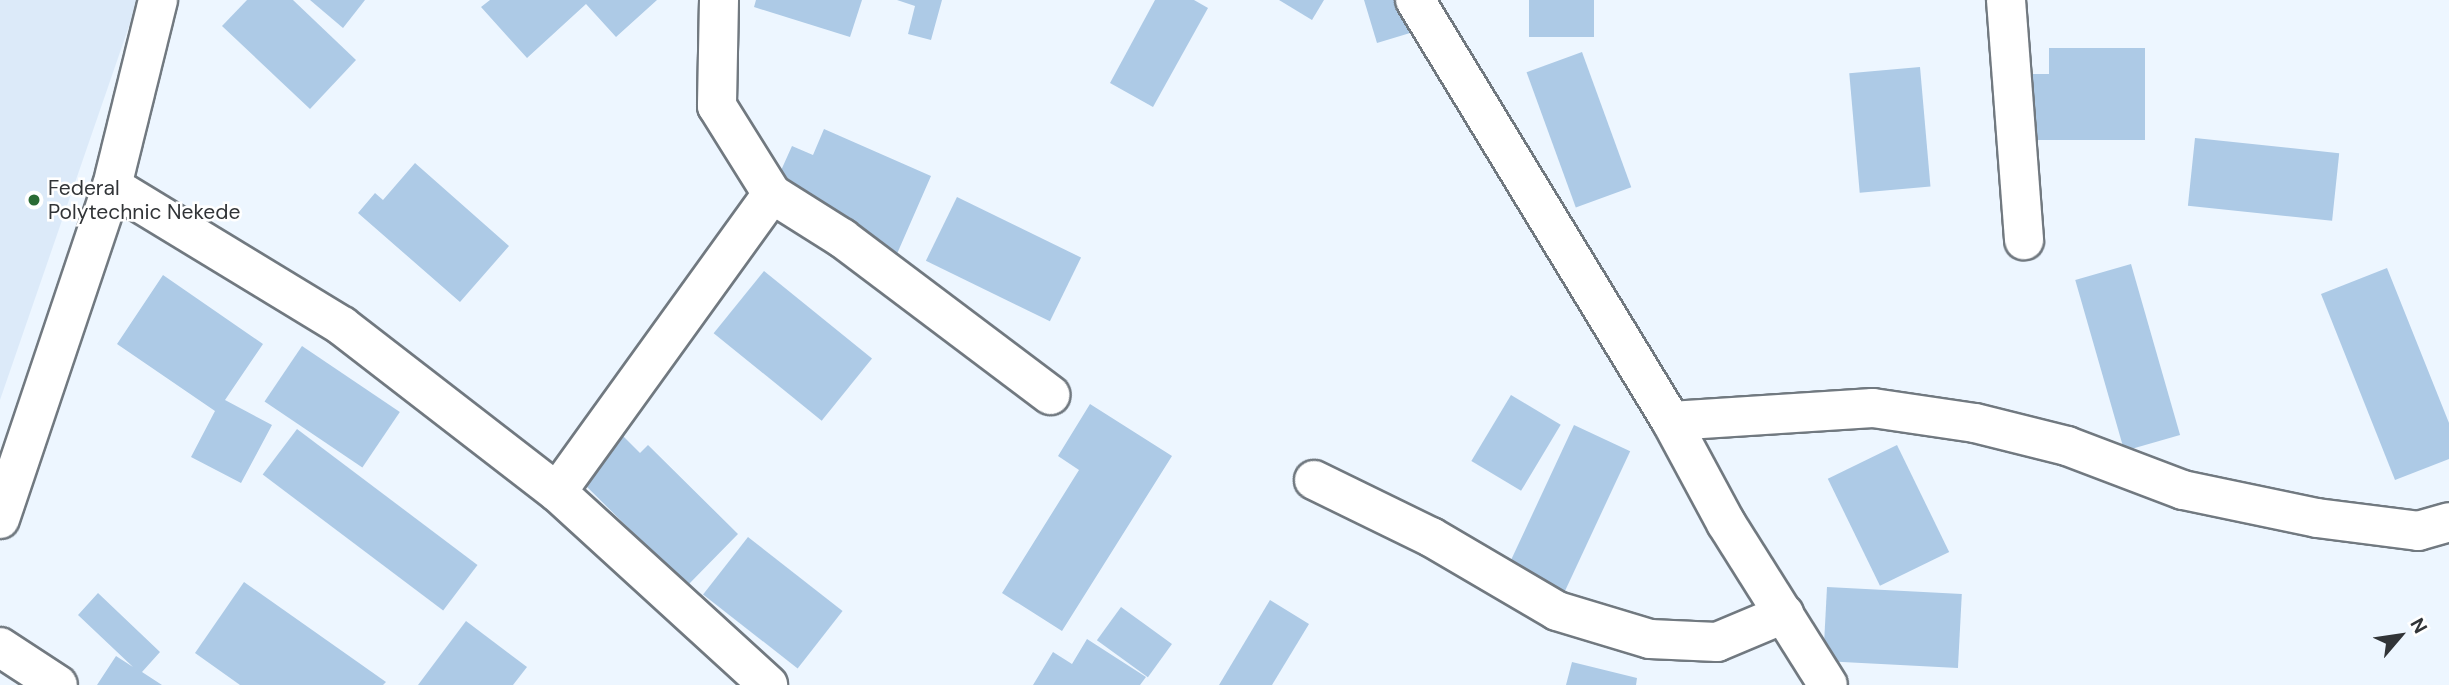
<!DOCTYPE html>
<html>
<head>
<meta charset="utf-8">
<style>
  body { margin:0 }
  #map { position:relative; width:2449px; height:685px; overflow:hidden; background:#edf6ff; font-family:"DM Sans",sans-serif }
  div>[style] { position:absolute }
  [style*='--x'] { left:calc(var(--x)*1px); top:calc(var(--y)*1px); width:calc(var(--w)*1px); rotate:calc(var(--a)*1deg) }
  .built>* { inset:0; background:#dceaf9 }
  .building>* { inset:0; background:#adcae6; transform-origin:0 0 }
  .roads { filter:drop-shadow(2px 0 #717980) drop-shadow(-2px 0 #717980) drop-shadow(0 2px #717980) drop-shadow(0 -2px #717980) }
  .minor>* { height:38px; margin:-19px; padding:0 19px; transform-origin:19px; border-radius:19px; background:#fff }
  .dots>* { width:19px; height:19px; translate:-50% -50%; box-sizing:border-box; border:4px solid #fff; border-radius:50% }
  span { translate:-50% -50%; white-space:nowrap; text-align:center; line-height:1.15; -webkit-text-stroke:5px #fff; paint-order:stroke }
  .poi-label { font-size:21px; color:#313437 }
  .left { translate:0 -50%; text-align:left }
  .north { position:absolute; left:2365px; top:601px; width:70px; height:70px; -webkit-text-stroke:5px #fff; paint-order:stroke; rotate:61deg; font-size:19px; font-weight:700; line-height:28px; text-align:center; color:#313437 }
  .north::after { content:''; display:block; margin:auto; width:24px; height:32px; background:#313437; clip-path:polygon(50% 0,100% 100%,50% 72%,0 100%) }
</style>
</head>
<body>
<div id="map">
  <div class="built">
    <div style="clip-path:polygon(0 0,138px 0,0 400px)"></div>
  </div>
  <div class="building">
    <div style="clip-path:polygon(247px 0,293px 0,356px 60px,310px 109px,222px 26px)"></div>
    <div style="clip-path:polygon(310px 0,365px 0,343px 28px)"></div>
    <div style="clip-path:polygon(490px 0,657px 0,616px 37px,586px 4px,527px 58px,481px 7px)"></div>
    <div style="clip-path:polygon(756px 0,862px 0,850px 37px,754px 7px)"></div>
    <div style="clip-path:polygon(897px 0,942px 0,931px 40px,908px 34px,915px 6px)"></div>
    <div style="clip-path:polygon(1155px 0,1194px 0,1208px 8px,1153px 107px,1110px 83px)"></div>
    <div style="clip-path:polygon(1279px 0,1324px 0,1312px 20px)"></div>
    <div style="clip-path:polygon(1364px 0,1411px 0,1420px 30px,1377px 43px)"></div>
    <div style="left:1529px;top:0;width:65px;height:37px"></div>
    <div style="clip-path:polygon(2049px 48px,2145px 48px,2145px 140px,1998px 140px,1998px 74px,2049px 74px)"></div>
    <div style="left:1582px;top:52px;width:144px;height:59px;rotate:70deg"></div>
    <div style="left:1920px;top:67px;width:120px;height:71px;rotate:85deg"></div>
    <div style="clip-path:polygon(824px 129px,931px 176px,893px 263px,765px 206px,792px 146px,813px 155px)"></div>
    <div style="left:2195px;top:138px;width:145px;height:68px;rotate:6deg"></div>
    <div style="clip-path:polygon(415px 163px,509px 246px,460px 302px,358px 213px,375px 193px,383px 200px)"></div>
    <div style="left:957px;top:197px;width:138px;height:71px;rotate:26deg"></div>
    <div style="left:2131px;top:264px;width:178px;height:58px;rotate:74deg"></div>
    <div style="clip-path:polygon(2387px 268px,2449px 423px,2449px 459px,2395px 480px,2321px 294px)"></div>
    <div style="left:764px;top:271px;width:139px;height:80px;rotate:39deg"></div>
    <div style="clip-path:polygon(163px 275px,263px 344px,225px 400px,272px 425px,241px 483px,191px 457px,215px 411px,117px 344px)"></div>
    <div style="left:302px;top:346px;width:118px;height:67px;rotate:34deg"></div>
    <div style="left:1511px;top:395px;width:58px;height:77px;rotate:31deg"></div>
    <div style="clip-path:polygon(1090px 404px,1172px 456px,1062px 631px,1002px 593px,1079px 470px,1058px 456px)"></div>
    <div style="left:1574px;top:425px;width:62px;height:167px;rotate:25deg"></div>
    <div style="left:297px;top:429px;width:226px;height:57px;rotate:37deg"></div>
    <div style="clip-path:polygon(621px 434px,640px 453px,648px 445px,738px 534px,687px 586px,578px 478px)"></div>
    <div style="left:1897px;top:445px;width:119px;height:77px;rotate:64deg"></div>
    <div style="left:748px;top:537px;width:120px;height:73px;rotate:38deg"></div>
    <div style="clip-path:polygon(244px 582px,386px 682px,383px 685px,240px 685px,195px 653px)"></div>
    <div style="left:1827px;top:587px;width:135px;height:74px;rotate:3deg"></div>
    <div style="clip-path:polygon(98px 593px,160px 652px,142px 672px,162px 685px,97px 685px,116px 656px,133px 667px,78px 615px)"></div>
    <div style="clip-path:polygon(1270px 600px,1309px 624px,1272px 685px,1219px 685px)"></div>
    <div style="left:1121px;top:607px;width:63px;height:41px;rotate:36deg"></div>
    <div style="clip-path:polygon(466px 621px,527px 667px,513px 685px,418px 685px)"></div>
    <div style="clip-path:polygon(1087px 639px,1146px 677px,1140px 685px,1033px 685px,1053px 652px,1072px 664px)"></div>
    <div style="clip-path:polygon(1572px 662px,1637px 678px,1636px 685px,1566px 685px)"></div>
  </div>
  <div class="roads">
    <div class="minor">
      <div style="--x:719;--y:0;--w:106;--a:91.1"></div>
      <div style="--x:717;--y:106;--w:104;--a:58"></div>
      <div style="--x:772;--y:194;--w:83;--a:32.2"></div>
      <div style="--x:842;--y:238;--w:261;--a:37"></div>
      <div style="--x:1415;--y:0;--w:493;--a:58.7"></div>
      <div style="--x:1671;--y:421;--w:116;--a:61.7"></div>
      <div style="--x:1726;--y:523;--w:191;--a:57.8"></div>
      <div style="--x:2006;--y:0;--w:241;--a:85.7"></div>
      <div style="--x:112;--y:186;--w:269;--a:31.3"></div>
      <div style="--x:342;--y:326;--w:272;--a:37.7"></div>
      <div style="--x:557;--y:492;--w:286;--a:42.4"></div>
      <div style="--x:1671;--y:421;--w:202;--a:-3.7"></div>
      <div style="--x:1873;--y:408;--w:103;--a:8.4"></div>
      <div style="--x:1975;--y:423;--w:95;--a:14"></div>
      <div style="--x:2067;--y:446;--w:124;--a:20.8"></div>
      <div style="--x:2183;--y:490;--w:137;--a:11.8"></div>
      <div style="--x:2317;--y:518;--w:102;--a:7.3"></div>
      <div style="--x:2418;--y:531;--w:32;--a:-16"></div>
      <div style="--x:1314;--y:480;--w:130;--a:26"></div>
      <div style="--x:1431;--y:537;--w:146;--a:30.4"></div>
      <div style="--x:1557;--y:611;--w:97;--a:16.8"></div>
      <div style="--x:1650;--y:639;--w:67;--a:2.6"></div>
      <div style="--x:1717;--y:642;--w:73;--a:-22.7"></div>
      <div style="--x:557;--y:492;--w:367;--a:-54.2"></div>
      <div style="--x:0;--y:519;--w:351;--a:-71.4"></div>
      <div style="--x:112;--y:186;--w:192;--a:-76.1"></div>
      <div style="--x:0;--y:647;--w:69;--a:33.2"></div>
    </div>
  </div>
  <div class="dots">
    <div style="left:34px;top:200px;background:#296a34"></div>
  </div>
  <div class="poi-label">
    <span class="left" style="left:48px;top:200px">Federal<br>Polytechnic Nekede</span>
  </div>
  <div class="north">N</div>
</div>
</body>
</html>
